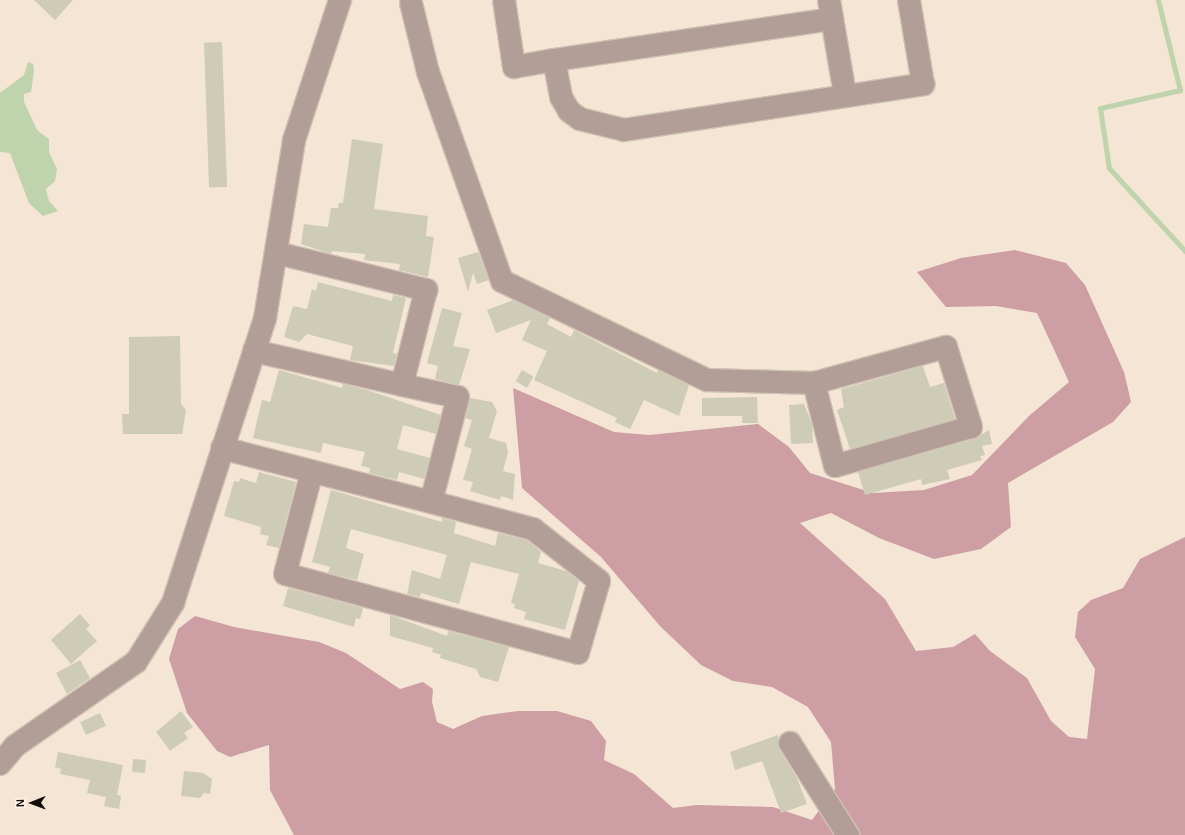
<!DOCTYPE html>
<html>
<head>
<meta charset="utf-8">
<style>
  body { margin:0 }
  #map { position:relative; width:1185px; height:835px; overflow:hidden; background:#f4e5d5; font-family:Arial,sans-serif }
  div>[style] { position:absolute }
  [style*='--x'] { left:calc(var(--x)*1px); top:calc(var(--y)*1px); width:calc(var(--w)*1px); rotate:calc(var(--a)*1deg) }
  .forest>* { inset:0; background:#cd9ea3 }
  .water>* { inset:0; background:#bfd3ad }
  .stream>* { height:5px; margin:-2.5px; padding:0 2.5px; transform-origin:2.5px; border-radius:2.5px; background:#bfd3ad }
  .building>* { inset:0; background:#cecbb7; transform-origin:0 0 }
  .roads { filter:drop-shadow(1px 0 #d0c2b4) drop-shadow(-1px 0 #d0c2b4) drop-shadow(0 1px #d0c2b4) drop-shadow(0 -1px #d0c2b4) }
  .minor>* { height:22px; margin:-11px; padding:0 11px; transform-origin:11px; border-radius:11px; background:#b29e97 }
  span { translate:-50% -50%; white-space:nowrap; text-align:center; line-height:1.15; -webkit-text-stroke:4px #fff3e6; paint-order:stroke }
  .north { position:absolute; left:12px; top:783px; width:40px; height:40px; -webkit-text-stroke:3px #fff3e6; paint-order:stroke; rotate:269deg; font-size:11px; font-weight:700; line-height:16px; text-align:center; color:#120d08 }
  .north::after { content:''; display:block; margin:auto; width:14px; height:18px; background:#120d08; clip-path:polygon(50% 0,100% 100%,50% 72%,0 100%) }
</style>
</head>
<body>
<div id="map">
  <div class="forest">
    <div style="clip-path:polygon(1015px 250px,1066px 263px,1085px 285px,1124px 372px,1131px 402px,1113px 422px,1008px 483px,1011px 527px,981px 549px,934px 559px,879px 538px,831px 513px,800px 523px,885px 599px,916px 651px,953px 647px,975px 634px,990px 651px,1027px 678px,1051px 721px,1069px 737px,1087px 739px,1095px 669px,1075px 637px,1078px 612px,1091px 600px,1123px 588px,1140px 559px,1185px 537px,1185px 835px,294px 835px,270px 790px,269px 745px,230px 757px,217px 751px,187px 713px,169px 659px,178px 629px,195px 616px,234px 627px,319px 642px,346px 653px,400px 689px,423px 682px,433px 689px,432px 702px,437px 722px,453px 729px,482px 716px,518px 711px,557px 711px,591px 721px,606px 741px,604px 760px,634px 774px,673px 808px,697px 805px,773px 807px,812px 820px,835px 789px,831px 742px,808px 707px,772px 687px,733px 681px,701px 665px,660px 626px,601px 557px,522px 488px,513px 388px,614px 432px,649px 435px,758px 424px,789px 447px,810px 473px,873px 493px,924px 490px,972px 475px,1029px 416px,1069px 382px,1037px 313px,996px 306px,946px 307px,917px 272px,961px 258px)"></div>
  </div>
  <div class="water">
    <div style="clip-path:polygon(28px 62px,33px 64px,34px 71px,31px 92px,24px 94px,24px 102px,37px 130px,49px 139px,49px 152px,57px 169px,55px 181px,46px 189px,49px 201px,58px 211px,43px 216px,29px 203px,10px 153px,0 152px,0 93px,24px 75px)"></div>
  </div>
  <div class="stream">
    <div style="--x:1158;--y:0;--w:93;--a:76.3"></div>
    <div style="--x:1180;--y:90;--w:82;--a:167.3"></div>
    <div style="--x:1100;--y:108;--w:61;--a:81.5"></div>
    <div style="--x:1109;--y:168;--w:113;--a:47.5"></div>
  </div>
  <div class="building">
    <div style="clip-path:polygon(34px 0,73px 0,55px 20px)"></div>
    <div style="left:222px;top:42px;width:145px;height:18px;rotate:88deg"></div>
    <div style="clip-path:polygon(352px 139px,383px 144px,374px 209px,428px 216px,426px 236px,434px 237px,428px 277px,399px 270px,400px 264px,364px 260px,365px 254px,332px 251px,331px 254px,301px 244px,304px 224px,328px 227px,331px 208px,338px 208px,339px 203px,343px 203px)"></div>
    <div style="clip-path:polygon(478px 252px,489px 280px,477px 284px,473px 273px,468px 292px,458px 258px)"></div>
    <div style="clip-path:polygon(318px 282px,392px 301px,393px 295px,406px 298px,393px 353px,397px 354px,394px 366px,350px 360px,353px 346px,307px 334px,299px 342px,284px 337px,293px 306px,307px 309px,312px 289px,316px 291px)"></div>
    <div style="clip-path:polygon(513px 300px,550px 318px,547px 324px,571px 337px,574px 330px,657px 373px,658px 370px,689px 385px,679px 416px,644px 400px,630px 429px,615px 422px,617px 418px,534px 380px,547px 351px,522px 340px,531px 320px,496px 333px,487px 310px)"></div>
    <div style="clip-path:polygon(442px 308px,462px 313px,453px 346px,470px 349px,459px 385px,435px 379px,438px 366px,427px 363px)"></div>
    <div style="clip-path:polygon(180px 336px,181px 404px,186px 410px,182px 434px,123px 434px,122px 414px,129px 414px,129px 337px)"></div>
    <div style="clip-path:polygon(923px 366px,930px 387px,944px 383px,955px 419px,850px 449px,837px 410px,844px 407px,841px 389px)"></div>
    <div style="clip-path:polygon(279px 370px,342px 388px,343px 384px,367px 390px,441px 415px,436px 434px,403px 425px,397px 449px,430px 458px,424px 479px,399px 472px,397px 480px,369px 473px,370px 468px,361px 466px,365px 452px,323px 443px,321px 453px,253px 438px,262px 400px,270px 402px)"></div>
    <div style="left:522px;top:370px;width:13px;height:13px;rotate:29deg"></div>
    <div style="clip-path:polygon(757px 397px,758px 423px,742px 423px,742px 416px,702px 416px,702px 398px)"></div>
    <div style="clip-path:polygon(470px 398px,492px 402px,497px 411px,489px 438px,506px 443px,508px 452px,503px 471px,515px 474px,513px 500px,501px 496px,500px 500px,470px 491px,473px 482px,463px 480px,472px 449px,464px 446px,472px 420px,465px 418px)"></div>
    <div style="clip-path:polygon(804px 404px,812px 424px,813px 443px,791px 444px,789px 405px)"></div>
    <div style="clip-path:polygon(989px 430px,992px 444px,982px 446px,985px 455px,980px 456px,982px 460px,947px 470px,950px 479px,922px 485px,921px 479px,865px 495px,858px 472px,974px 439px)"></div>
    <div style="clip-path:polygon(259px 472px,296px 482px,279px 548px,266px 545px,269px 536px,260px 534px,261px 527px,224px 516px,234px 481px,239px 482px,240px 478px,256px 483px)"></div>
    <div style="clip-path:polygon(331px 490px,442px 522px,442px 518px,456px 522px,454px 533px,495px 546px,498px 533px,527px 540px,541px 552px,538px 563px,566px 571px,579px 581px,565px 630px,524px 619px,526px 612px,514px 608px,515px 604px,511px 603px,519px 574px,471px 562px,459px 604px,421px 593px,420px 597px,407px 594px,412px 570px,440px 579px,447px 555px,351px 529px,346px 548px,364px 554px,357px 580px,328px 573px,330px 567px,312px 562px)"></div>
    <div style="clip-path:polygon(288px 588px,363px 608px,360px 619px,356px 618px,354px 627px,283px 606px)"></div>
    <div style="clip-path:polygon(80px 614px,90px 625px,86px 629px,97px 641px,71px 664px,51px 640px)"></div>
    <div style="clip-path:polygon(390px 615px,447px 636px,448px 631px,509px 647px,498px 682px,480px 677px,476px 669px,440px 658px,441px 655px,432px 652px,433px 648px,390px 636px)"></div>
    <div style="clip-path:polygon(80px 660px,90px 678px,67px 694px,56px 673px)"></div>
    <div style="clip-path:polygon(181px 711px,193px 727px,184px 733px,188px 738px,170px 751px,156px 732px)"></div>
    <div style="left:100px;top:713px;width:14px;height:22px;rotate:65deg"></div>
    <div style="clip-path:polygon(778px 735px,779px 749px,797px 778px,807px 804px,781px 813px,762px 761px,735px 770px,730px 752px)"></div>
    <div style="clip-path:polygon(58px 752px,123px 765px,117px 795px,121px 796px,119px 809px,104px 806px,106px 797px,87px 793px,90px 780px,60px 774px,61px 769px,55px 767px)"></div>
    <div style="left:133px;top:759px;width:13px;height:13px;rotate:4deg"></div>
    <div style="clip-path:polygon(184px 771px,203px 773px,212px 779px,210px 794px,204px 793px,200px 798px,181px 796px)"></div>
  </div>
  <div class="roads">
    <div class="minor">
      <div style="--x:504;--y:0;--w:68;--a:81.5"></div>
      <div style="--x:514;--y:67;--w:41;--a:-9.9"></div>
      <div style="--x:554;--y:60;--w:38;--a:79"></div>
      <div style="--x:561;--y:97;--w:16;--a:60"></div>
      <div style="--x:569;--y:111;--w:14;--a:36"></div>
      <div style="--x:580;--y:119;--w:45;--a:14"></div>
      <div style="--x:624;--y:130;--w:303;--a:-8.7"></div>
      <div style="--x:923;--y:84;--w:85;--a:-99.5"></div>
      <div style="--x:829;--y:0;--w:96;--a:80.4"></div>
      <div style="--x:411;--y:3;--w:71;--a:76.2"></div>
      <div style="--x:428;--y:72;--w:222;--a:70.5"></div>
      <div style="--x:502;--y:281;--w:228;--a:25.8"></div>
      <div style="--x:707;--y:380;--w:107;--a:1.6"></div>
      <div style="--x:814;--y:383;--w:137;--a:-15.3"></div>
      <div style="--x:946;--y:347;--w:84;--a:72.6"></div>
      <div style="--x:971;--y:427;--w:141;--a:164"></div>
      <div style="--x:835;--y:466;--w:86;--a:-104.2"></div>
      <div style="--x:554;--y:60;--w:281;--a:-8.4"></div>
      <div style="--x:277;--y:253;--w:154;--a:13.9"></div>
      <div style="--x:426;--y:290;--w:98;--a:104.2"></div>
      <div style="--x:402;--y:385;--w:57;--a:12.1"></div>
      <div style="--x:458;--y:397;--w:108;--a:104.4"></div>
      <div style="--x:431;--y:502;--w:106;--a:14.8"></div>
      <div style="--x:533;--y:529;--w:84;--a:38.2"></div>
      <div style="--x:599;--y:581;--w:75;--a:106.3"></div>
      <div style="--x:578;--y:653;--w:303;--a:-164.9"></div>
      <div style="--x:285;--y:574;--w:106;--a:-75.3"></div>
      <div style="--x:254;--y:351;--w:152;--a:12.9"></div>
      <div style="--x:222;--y:448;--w:216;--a:14.5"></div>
      <div style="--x:790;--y:743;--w:109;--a:57.8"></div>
      <div style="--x:0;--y:764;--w:23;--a:-50"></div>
      <div style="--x:15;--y:746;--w:147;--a:-34.8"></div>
      <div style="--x:136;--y:662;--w:70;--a:-57.9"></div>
      <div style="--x:173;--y:603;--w:299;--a:-72.1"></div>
      <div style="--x:265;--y:318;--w:180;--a:-80.7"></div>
      <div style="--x:294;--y:140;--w:147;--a:-71.8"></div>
    </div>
  </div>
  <div class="north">N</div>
</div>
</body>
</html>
